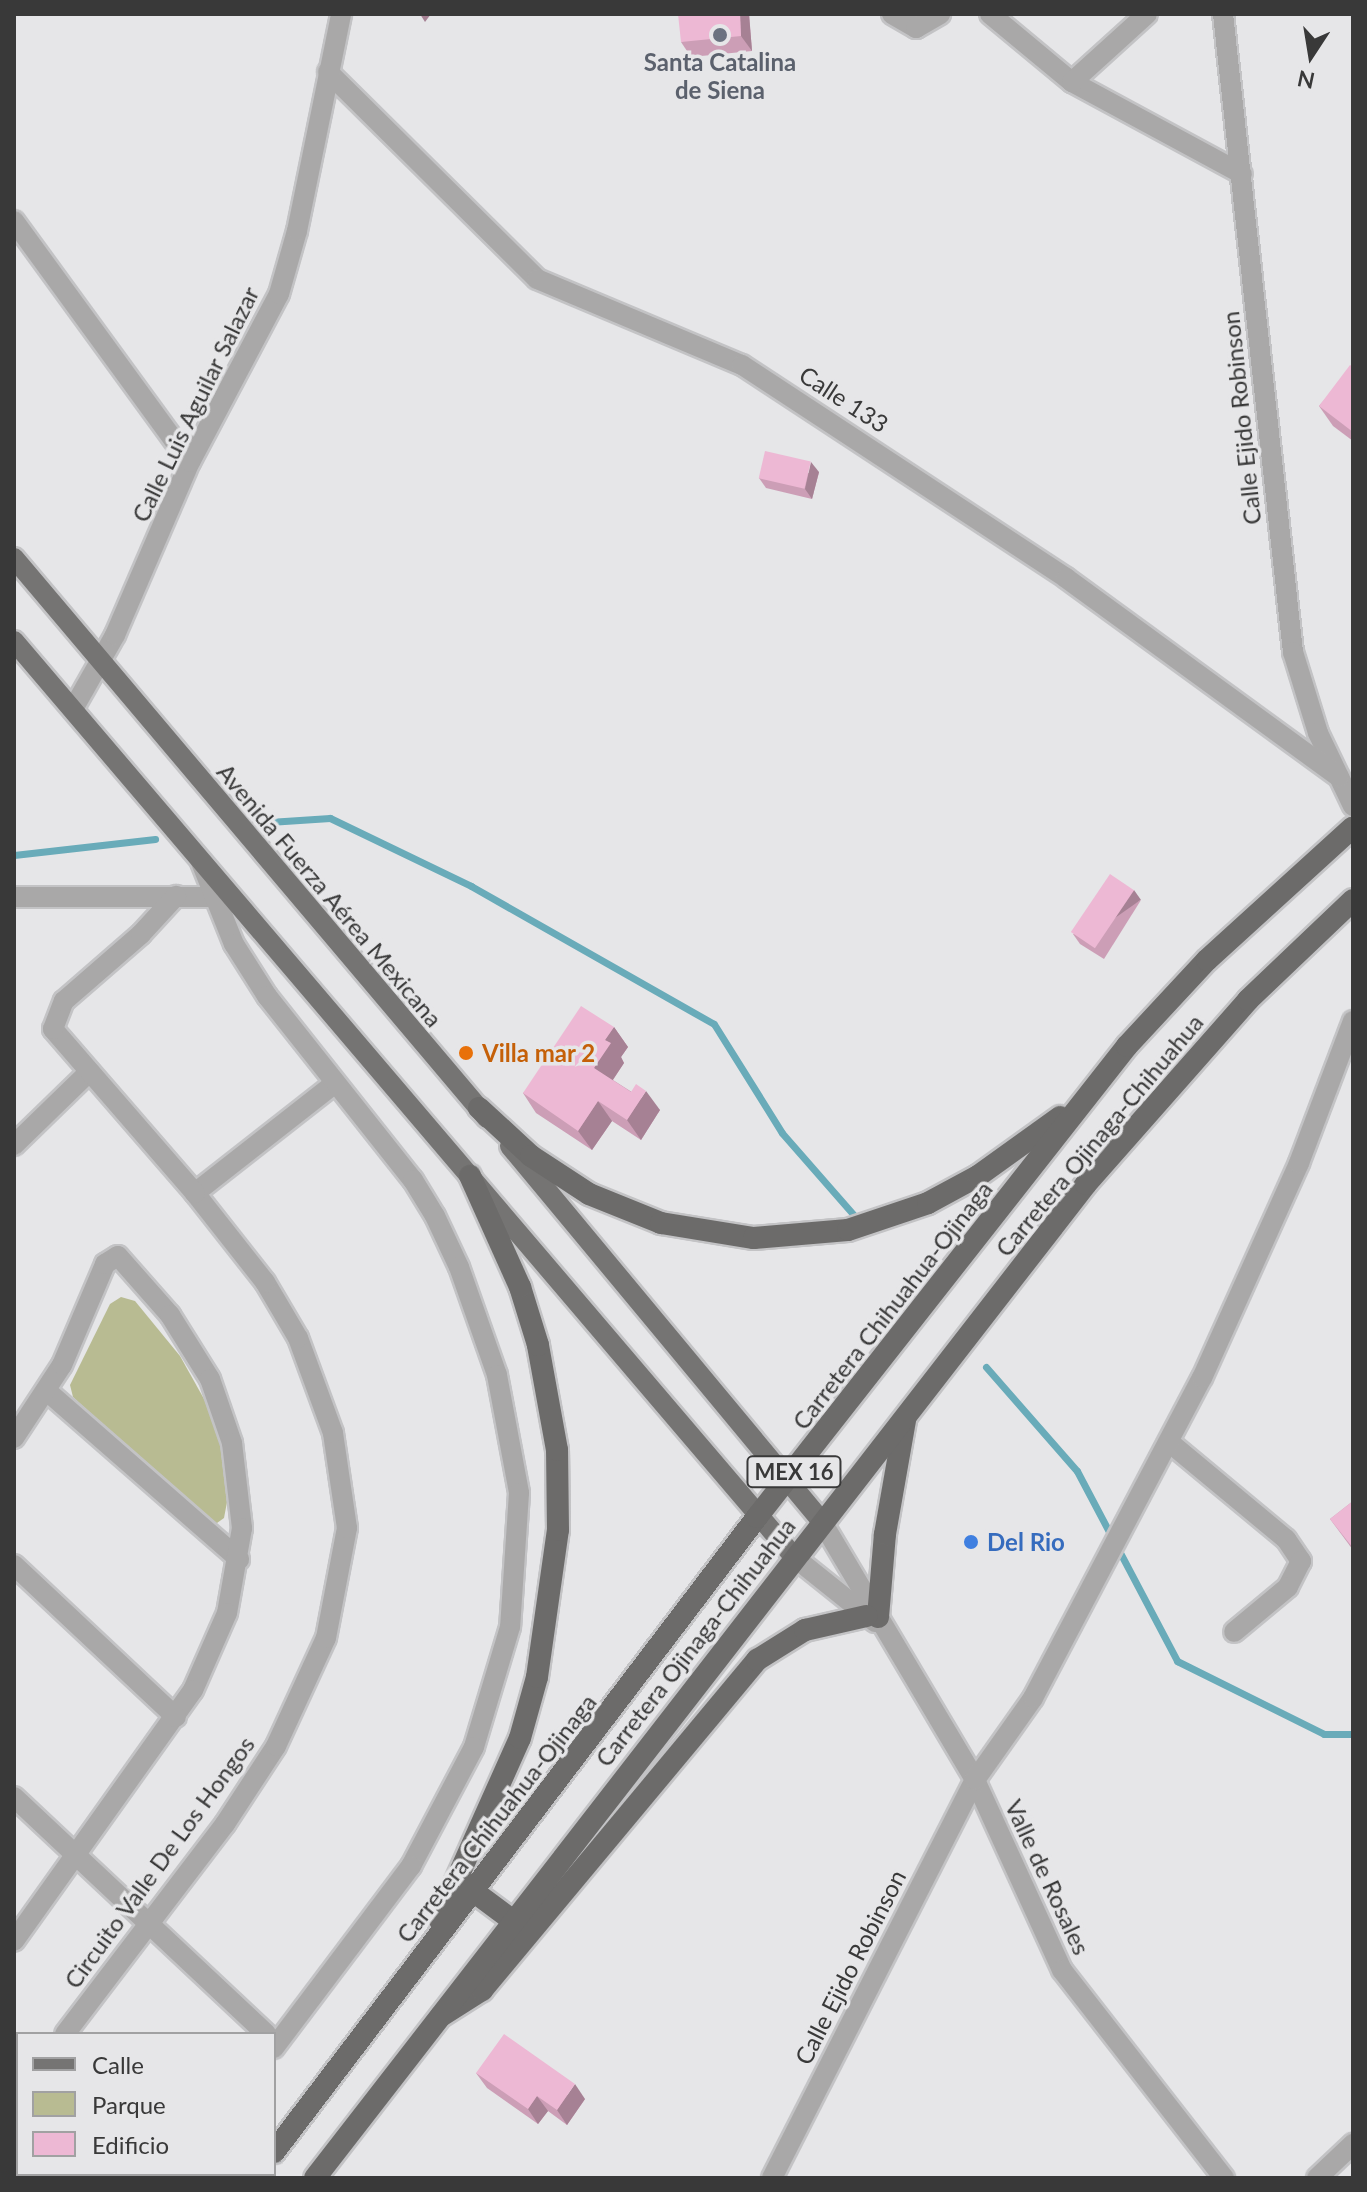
<!DOCTYPE html>
<html>
<head>
<meta charset="utf-8">
<style>
  body { margin:0 }
  #map { position:relative; width:1367px; height:2192px; overflow:hidden; background:#e6e6e8; font-family:Lato,sans-serif }
  div>[style] { position:absolute }
  [style*='--x'] { left:calc(var(--x)*1px); top:calc(var(--y)*1px); width:calc(var(--w)*1px); rotate:calc(var(--a)*1deg) }
  .green>* { inset:0; background:#b8bb92 }
  .stream>* { height:7px; margin:-3.5px; padding:0 3.5px; transform-origin:3.5px; border-radius:3.5px; background:#69abb9 }
  .roads { filter:drop-shadow(2px 0 #c3c3c5) drop-shadow(-2px 0 #c3c3c5) drop-shadow(0 2px #c3c3c5) drop-shadow(0 -2px #c3c3c5) }
  .minor>* { height:20px; margin:-10px; padding:0 10px; transform-origin:10px; border-radius:10px; background:#a9a8a8 }
  .tertiary>* { height:20px; margin:-10px; padding:0 10px; transform-origin:10px; border-radius:10px; background:#a9a8a8 }
  .primary>* { height:20px; margin:-10px; padding:0 10px; transform-origin:10px; border-radius:10px; background:#757473 }
  .trunk>* { height:22px; margin:-11px; padding:0 11px; transform-origin:11px; border-radius:11px; background:#6c6b6a }
  .wall>* { inset:0; background:#cc9eb6 }
  .shaded-wall>* { inset:0; background:#a68194; transform-origin:0 0 }
  .building>* { inset:0; background:#edb8d4; transform-origin:0 0 }
  .dots>* { width:22px; height:22px; translate:-50% -50%; box-sizing:border-box; border:4px solid #e6e6e8; border-radius:50% }
  span { translate:-50% -50%; white-space:nowrap; text-align:center; line-height:1.15; -webkit-text-stroke:7px #e6e6e8; paint-order:stroke }
  .shield-label span { padding:2px 6px; background:#e6e6e8; border:2px solid; border-radius:6px; -webkit-text-stroke-width:0 }
  .shield-label { font-size:22px; color:#393939; font-weight:700 }
  .worship-label { font-size:24px; color:#5b616d; font-weight:700 }
  .street-label { font-size:24px; color:#393939 }
  .food-label { font-size:24px; color:#c56008; font-weight:700 }
  .left { translate:0 -50%; text-align:left }
  .shop-label { font-size:24px; color:#366cbe; font-weight:700 }
  .frame { position:absolute; inset:0; border:16px solid #393939; pointer-events:none }
  .legend { position:absolute; left:16px; top:2032px; width:260px; height:144px; box-sizing:border-box; background:#e6e6e8; border:2px solid #a1a1a2; margin:0; padding:10px 14px; list-style:none; font-size:24px; color:#393939 }
  .legend li { display:flex; align-items:center; gap:16px; height:40px }
  .legend b { width:40px; border:2px solid #a1a1a2 }
  .north { position:absolute; left:1271px; top:16px; width:80px; height:80px; -webkit-text-stroke:6px #e6e6e8; paint-order:stroke; rotate:192deg; font-size:22px; font-weight:700; line-height:32px; text-align:center; color:#393939 }
  .north::after { content:''; display:block; margin:auto; width:28px; height:36px; background:#393939; clip-path:polygon(50% 0,100% 100%,50% 72%,0 100%) }
</style>
</head>
<body>
<div id="map">
  <div class="green">
    <div style="clip-path:polygon(121px 1297px,135px 1301px,180px 1356px,213px 1415px,224px 1461px,227px 1502px,224px 1518px,217px 1523px,205px 1521px,73px 1397px,70px 1385px,110px 1304px)"></div>
  </div>
  <div class="stream">
    <div style="--x:269;--y:822;--w:61;--a:-3.8"></div>
    <div style="--x:330;--y:818;--w:157;--a:25.7"></div>
    <div style="--x:471;--y:886;--w:279;--a:29.6"></div>
    <div style="--x:714;--y:1024;--w:128;--a:58"></div>
    <div style="--x:782;--y:1133;--w:108;--a:48.8"></div>
    <div style="--x:14;--y:855;--w:142;--a:-6.5"></div>
    <div style="--x:986;--y:1367;--w:138;--a:48.8"></div>
    <div style="--x:1077;--y:1471;--w:215;--a:62.2"></div>
    <div style="--x:1177;--y:1661;--w:164;--a:26.4"></div>
    <div style="--x:1324;--y:1734;--w:29;--a:0"></div>
  </div>
  <div class="roads">
    <div class="minor">
      <div style="--x:892;--y:14;--w:28;--a:30"></div>
      <div style="--x:916;--y:28;--w:28;--a:-30"></div>
      <div style="--x:990;--y:14;--w:107;--a:39.7"></div>
      <div style="--x:1072;--y:82;--w:193;--a:28.4"></div>
      <div style="--x:1223;--y:14;--w:642;--a:83.74"></div>
      <div style="--x:1293;--y:652;--w:85;--a:72.8"></div>
      <div style="--x:1318;--y:733;--w:81;--a:64.4"></div>
      <div style="--x:328;--y:72;--w:294;--a:44.7"></div>
      <div style="--x:537;--y:279;--w:222;--a:22.8"></div>
      <div style="--x:742;--y:365;--w:388;--a:33.3"></div>
      <div style="--x:1066;--y:578;--w:338;--a:36.1"></div>
      <div style="--x:1072;--y:82;--w:101;--a:-42.2"></div>
      <div style="--x:14;--y:221;--w:298;--a:53.9"></div>
      <div style="--x:73;--y:709;--w:85;--a:-60.4"></div>
      <div style="--x:115;--y:635;--w:189;--a:-66.6"></div>
      <div style="--x:190;--y:462;--w:190;--a:-62.1"></div>
      <div style="--x:279;--y:294;--w:66;--a:-74.1"></div>
      <div style="--x:297;--y:231;--w:221;--a:-78.5"></div>
      <div style="--x:14;--y:897;--w:200;--a:0"></div>
      <div style="--x:14;--y:1145;--w:105;--a:-44.2"></div>
      <div style="--x:195;--y:1193;--w:177;--a:-38.1"></div>
      <div style="--x:48;--y:1392;--w:254;--a:41.2"></div>
      <div style="--x:14;--y:1438;--w:87;--a:-56.7"></div>
      <div style="--x:62;--y:1365;--w:110;--a:-66.9"></div>
      <div style="--x:105;--y:1264;--w:15;--a:-32"></div>
      <div style="--x:118;--y:1256;--w:79;--a:48.6"></div>
      <div style="--x:170;--y:1315;--w:75;--a:58"></div>
      <div style="--x:210;--y:1379;--w:68;--a:71"></div>
      <div style="--x:232;--y:1443;--w:86;--a:83.3"></div>
      <div style="--x:242;--y:1528;--w:86;--a:100"></div>
      <div style="--x:227;--y:1613;--w:84;--a:113.8"></div>
      <div style="--x:193;--y:1690;--w:308;--a:125.5"></div>
      <div style="--x:1169;--y:1442;--w:152;--a:39.7"></div>
      <div style="--x:1286;--y:1539;--w:27;--a:56"></div>
      <div style="--x:1301;--y:1561;--w:29;--a:117"></div>
      <div style="--x:1288;--y:1587;--w:70;--a:140.2"></div>
      <div style="--x:822;--y:1522;--w:300;--a:59.3"></div>
      <div style="--x:975;--y:1780;--w:209;--a:65.4"></div>
      <div style="--x:1062;--y:1970;--w:264;--a:52.1"></div>
      <div style="--x:794;--y:1557;--w:104;--a:38.7"></div>
      <div style="--x:14;--y:1565;--w:222;--a:43.2"></div>
      <div style="--x:14;--y:1797;--w:346;--a:43.2"></div>
      <div style="--x:65;--y:2034;--w:264;--a:-52.7"></div>
      <div style="--x:225;--y:1824;--w:93;--a:-56.8"></div>
      <div style="--x:276;--y:1746;--w:119;--a:-65.2"></div>
      <div style="--x:326;--y:1638;--w:112;--a:-79.2"></div>
      <div style="--x:347;--y:1528;--w:96;--a:-98.4"></div>
      <div style="--x:333;--y:1433;--w:101;--a:-110.2"></div>
      <div style="--x:298;--y:1338;--w:65;--a:-120.5"></div>
      <div style="--x:265;--y:1282;--w:113;--a:-128.2"></div>
      <div style="--x:195;--y:1193;--w:217;--a:-130.9"></div>
      <div style="--x:53;--y:1029;--w:30;--a:-69"></div>
      <div style="--x:64;--y:1001;--w:102;--a:-41"></div>
      <div style="--x:141;--y:934;--w:52;--a:-47.4"></div>
      <div style="--x:14;--y:2105;--w:7;--a:-56"></div>
      <div style="--x:772;--y:2178;--w:447;--a:-63"></div>
      <div style="--x:975;--y:1780;--w:100;--a:-54.7"></div>
      <div style="--x:1033;--y:1698;--w:362;--a:-62.2"></div>
      <div style="--x:1202;--y:1378;--w:236;--a:-65.7"></div>
      <div style="--x:1299;--y:1163;--w:152;--a:-69.2"></div>
      <div style="--x:1317;--y:2178;--w:50;--a:-43.4"></div>
    </div>
    <div class="tertiary">
      <div style="--x:201;--y:862;--w:88;--a:68.1"></div>
      <div style="--x:234;--y:944;--w:62;--a:57.6"></div>
      <div style="--x:267;--y:996;--w:235;--a:51.6"></div>
      <div style="--x:413;--y:1180;--w:42;--a:58.6"></div>
      <div style="--x:435;--y:1216;--w:56;--a:64.8"></div>
      <div style="--x:459;--y:1267;--w:114;--a:70.6"></div>
      <div style="--x:497;--y:1375;--w:120;--a:79.4"></div>
      <div style="--x:519;--y:1493;--w:134;--a:93.8"></div>
      <div style="--x:510;--y:1627;--w:125;--a:106.7"></div>
      <div style="--x:474;--y:1747;--w:135;--a:117.9"></div>
      <div style="--x:411;--y:1866;--w:228;--a:127"></div>
      <div style="--x:193;--y:2178;--w:4;--a:-63"></div>
    </div>
    <div class="primary">
      <div style="--x:14;--y:558;--w:733;--a:49.81"></div>
      <div style="--x:14;--y:641;--w:1203;--a:49.58"></div>
      <div style="--x:510;--y:1146;--w:489;--a:50.3"></div>
    </div>
    <div class="trunk">
      <div style="--x:479;--y:1108;--w:71;--a:42.7"></div>
      <div style="--x:531;--y:1156;--w:69;--a:33.2"></div>
      <div style="--x:589;--y:1194;--w:78;--a:21.9"></div>
      <div style="--x:661;--y:1223;--w:94;--a:9.2"></div>
      <div style="--x:754;--y:1238;--w:94;--a:-4.9"></div>
      <div style="--x:848;--y:1230;--w:84;--a:-18.6"></div>
      <div style="--x:928;--y:1203;--w:57;--a:-28.4"></div>
      <div style="--x:978;--y:1176;--w:101;--a:-35.7"></div>
      <div style="--x:878;--y:1617;--w:83;--a:-85.2"></div>
      <div style="--x:885;--y:1534;--w:116;--a:-80"></div>
      <div style="--x:473;--y:1891;--w:49;--a:36.6"></div>
      <div style="--x:439;--y:1919;--w:198;--a:-65.9"></div>
      <div style="--x:520;--y:1738;--w:63;--a:-74.4"></div>
      <div style="--x:537;--y:1677;--w:148;--a:-81.9"></div>
      <div style="--x:558;--y:1530;--w:80;--a:-90.7"></div>
      <div style="--x:557;--y:1450;--w:107;--a:-100.3"></div>
      <div style="--x:538;--y:1345;--w:61;--a:-107.2"></div>
      <div style="--x:520;--y:1287;--w:122;--a:-114.2"></div>
      <div style="--x:441;--y:2016;--w:49;--a:-32.4"></div>
      <div style="--x:482;--y:1990;--w:430;--a:-50.2"></div>
      <div style="--x:757;--y:1660;--w:57;--a:-32"></div>
      <div style="--x:805;--y:1630;--w:63;--a:-12.9"></div>
      <div style="--x:274;--y:2152;--w:798;--a:-52.74"></div>
      <div style="--x:757;--y:1517;--w:599;--a:-51.85"></div>
      <div style="--x:1127;--y:1046;--w:117;--a:-47.1"></div>
      <div style="--x:1207;--y:960;--w:197;--a:-42.3"></div>
      <div style="--x:254;--y:2178;--w:5;--a:-53"></div>
      <div style="--x:315;--y:2178;--w:1258;--a:-52.2"></div>
      <div style="--x:1086;--y:1184;--w:245;--a:-48.6"></div>
      <div style="--x:1248;--y:1000;--w:145;--a:-43.6"></div>
    </div>
  </div>
  <div class="wall">
    <div style="clip-path:polygon(749px 14px,752px 51px,691px 57px,681px 42px)"></div>
    <div style="clip-path:polygon(1353px 367px,1353px 441px,1333px 426px,1319px 406px)"></div>
    <div style="clip-path:polygon(819px 472px,812px 499px,766px 488px,759px 478px)"></div>
    <div style="clip-path:polygon(1141px 900px,1104px 959px,1080px 944px,1073px 934px)"></div>
    <div style="clip-path:polygon(614px 1027px,628px 1047px,621px 1057px,624px 1063px,613px 1080px,660px 1110px,641px 1140px,612px 1121px,592px 1150px,536px 1113px,523px 1093px)"></div>
    <div style="clip-path:polygon(1353px 1501px,1353px 1550px,1330px 1519px)"></div>
    <div style="clip-path:polygon(476px 2073px,585px 2099px,567px 2125px,548px 2111px,538px 2124px,487px 2088px)"></div>
  </div>
  <div class="shaded-wall">
    <div style="clip-path:polygon(420px 14px,431px 14px,425px 22px)"></div>
    <div style="clip-path:polygon(740px 14px,749px 14px,752px 51px,741px 36px)"></div>
    <div style="clip-path:polygon(811px 462px,819px 472px,812px 499px,805px 489px)"></div>
    <div style="left:1134px;top:890px;width:12px;height:70px;rotate:55deg"></div>
    <div style="clip-path:polygon(614px 1027px,628px 1047px,621px 1057px,624px 1063px,608px 1087px,594px 1068px,605px 1040px)"></div>
    <div style="clip-path:polygon(646px 1091px,660px 1110px,641px 1140px,627px 1120px)"></div>
    <div style="clip-path:polygon(598px 1101px,612px 1121px,592px 1150px,578px 1131px)"></div>
    <div style="clip-path:polygon(575px 2084px,585px 2099px,567px 2125px,557px 2110px)"></div>
    <div style="clip-path:polygon(537px 2096px,548px 2111px,538px 2124px,528px 2109px)"></div>
  </div>
  <div class="building">
    <div style="clip-path:polygon(678px 14px,740px 14px,741px 36px,681px 42px)"></div>
    <div style="clip-path:polygon(1350px 365px,1353px 367px,1353px 432px,1319px 406px)"></div>
    <div style="left:765px;top:451px;width:47px;height:28px;rotate:13deg"></div>
    <div style="left:1110px;top:874px;width:29px;height:70px;rotate:34deg"></div>
    <div style="clip-path:polygon(581px 1006px,614px 1027px,605px 1040px,611px 1043px,594px 1068px,631px 1092px,636px 1084px,646px 1091px,627px 1120px,598px 1101px,578px 1131px,523px 1093px)"></div>
    <div style="clip-path:polygon(1353px 1501px,1353px 1548px,1330px 1519px)"></div>
    <div style="clip-path:polygon(504px 2034px,575px 2084px,557px 2110px,537px 2096px,528px 2109px,476px 2073px)"></div>
  </div>
  <div class="dots">
    <div style="left:720px;top:35px;background:#6b7280"></div>
    <div style="left:466px;top:1053px;background:#e8710a"></div>
    <div style="left:971px;top:1542px;background:#3f7fe0"></div>
  </div>
  <div class="shield-label">
    <span style="left:794px;top:1472px">MEX 16</span>
  </div>
  <div class="worship-label">
    <span style="left:720px;top:76px">Santa Catalina<br>de Siena</span>
  </div>
  <div class="street-label">
    <span style="left:844px;top:399px;rotate:33deg">Calle 133</span>
    <span style="left:195px;top:404px;rotate:-64deg">Calle Luis Aguilar Salazar</span>
    <span style="left:1241px;top:418px;rotate:-96deg">Calle Ejido Robinson</span>
    <span style="left:330px;top:895px;rotate:50deg">Avenida Fuerza Aérea Mexicana</span>
    <span style="left:1099px;top:1135px;rotate:-50deg">Carretera Ojinaga-Chihuahua</span>
    <span style="left:892px;top:1305px;rotate:-52deg">Carretera Chihuahua-Ojinaga</span>
    <span style="left:695px;top:1642px;rotate:-52deg">Carretera Ojinaga-Chihuahua</span>
    <span style="left:496px;top:1818px;rotate:-52deg">Carretera Chihuahua-Ojinaga</span>
    <span style="left:159px;top:1862px;rotate:-54deg">Circuito Valle De Los Hongos</span>
    <span style="left:1048px;top:1877px;rotate:65deg">Valle de Rosales</span>
    <span style="left:850px;top:1967px;rotate:-63deg">Calle Ejido Robinson</span>
  </div>
  <div class="food-label">
    <span class="left" style="left:482px;top:1053px">Villa mar 2</span>
  </div>
  <div class="shop-label">
    <span class="left" style="left:987px;top:1542px">Del Rio</span>
  </div>
  <div class="frame"></div>
  <ul class="legend">
  <li><b style="height:10px;background:#757473"></b>Calle</li>
  <li><b style="height:22px;background:#b8bb92"></b>Parque</li>
  <li><b style="height:22px;background:#edb8d4"></b>Edificio</li>
  </ul>
  <div class="north">N</div>
</div>
</body>
</html>
